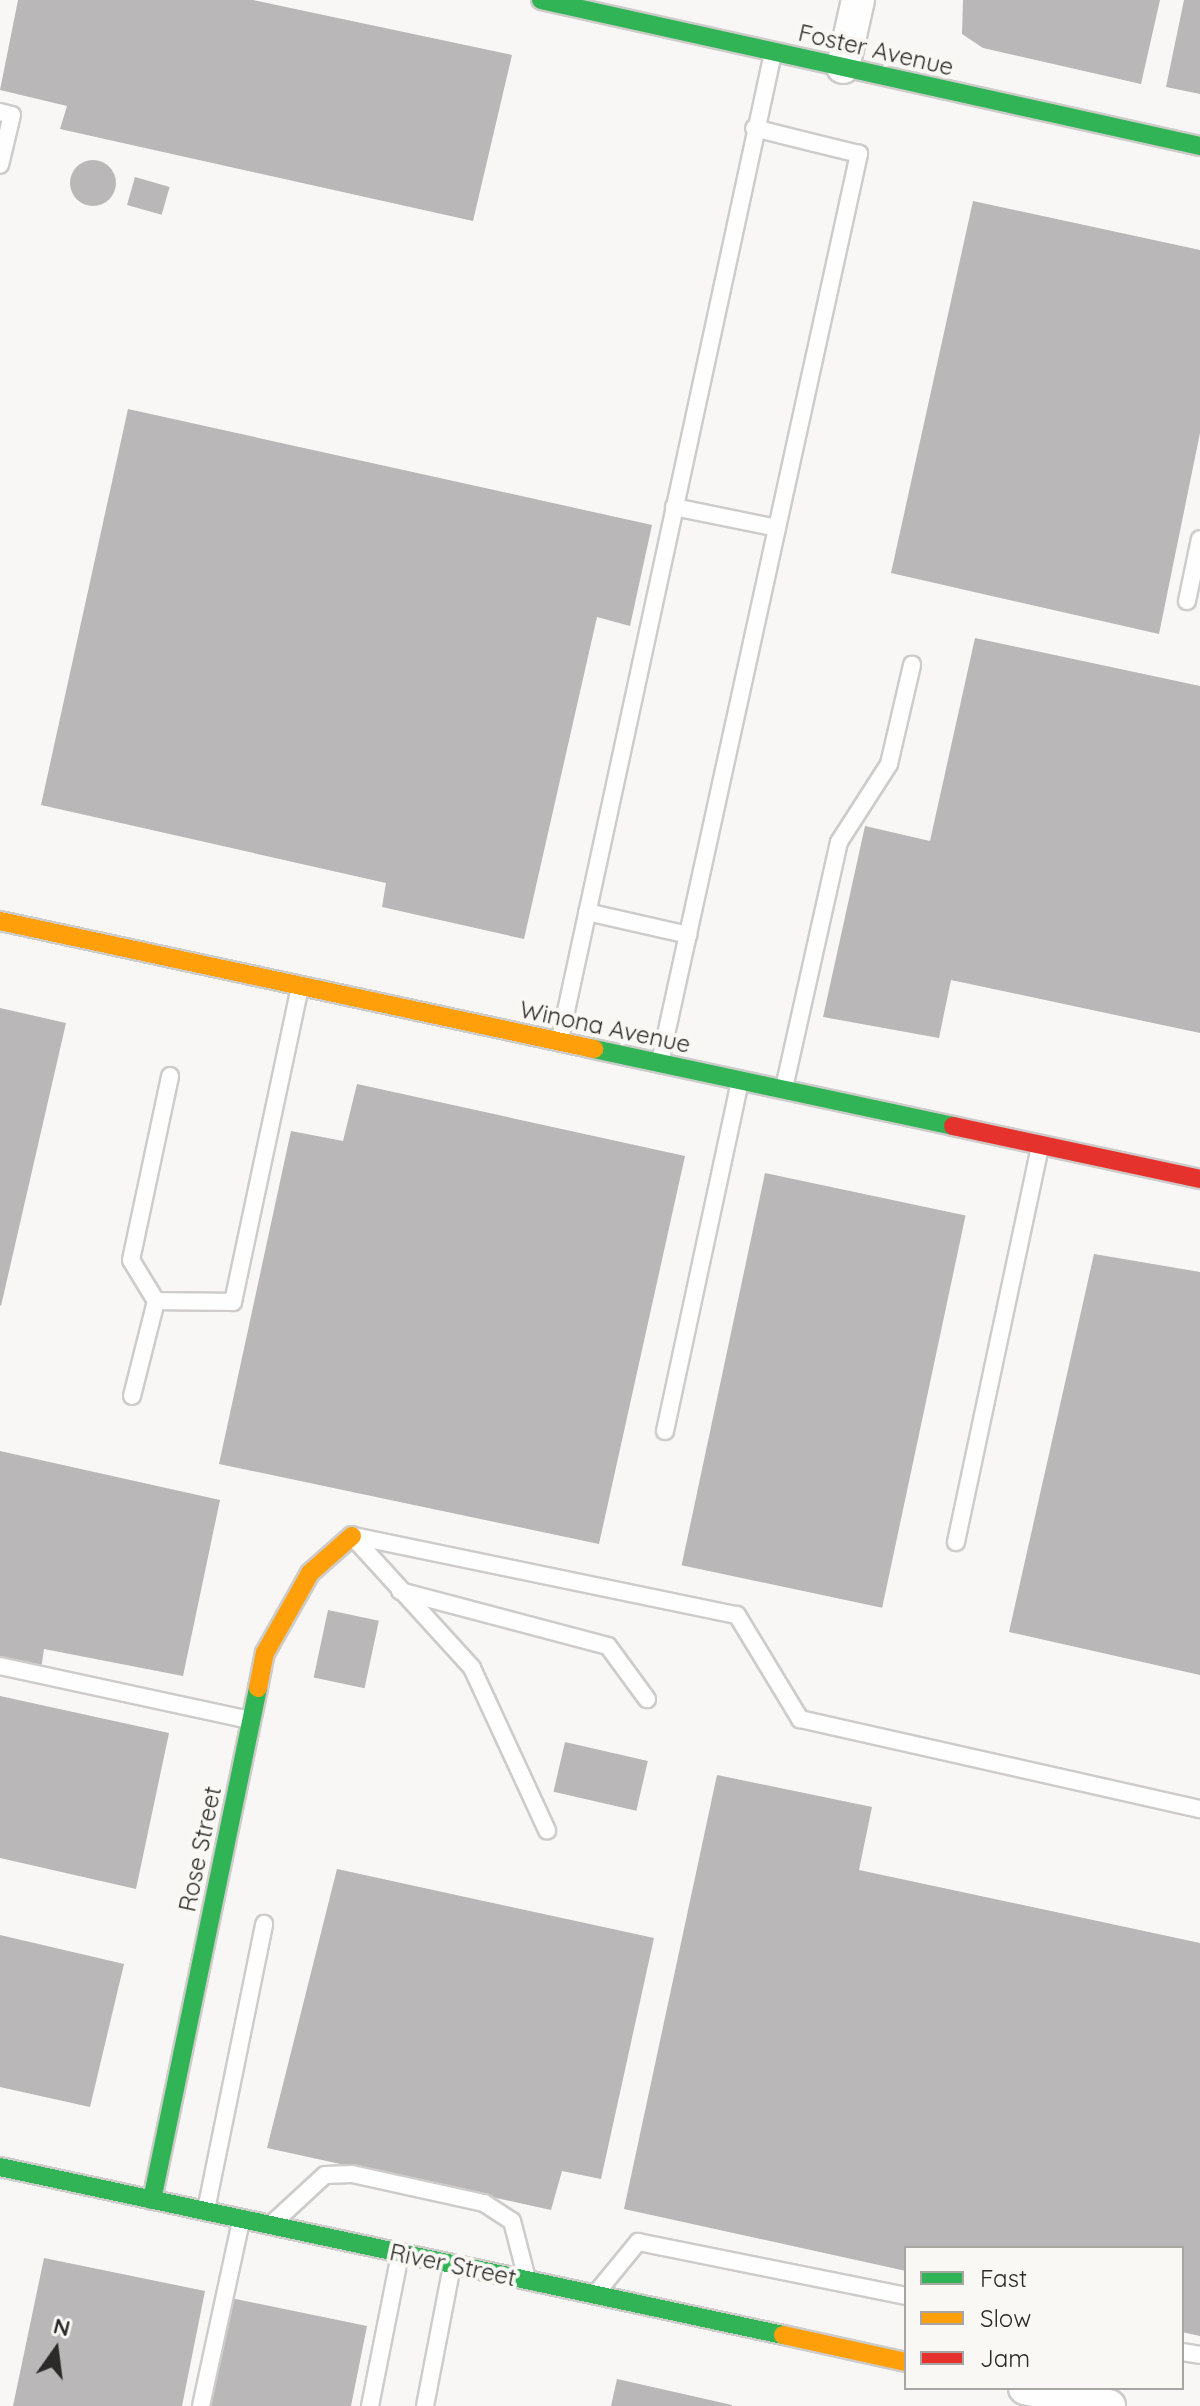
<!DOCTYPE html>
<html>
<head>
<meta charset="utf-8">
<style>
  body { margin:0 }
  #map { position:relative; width:1200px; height:2406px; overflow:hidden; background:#f9f7f5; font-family:Quicksand,sans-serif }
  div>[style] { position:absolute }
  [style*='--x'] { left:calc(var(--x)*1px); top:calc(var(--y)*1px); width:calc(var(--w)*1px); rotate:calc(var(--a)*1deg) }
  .building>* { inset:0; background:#b9b7b7; transform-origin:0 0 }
  .round { border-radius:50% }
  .roads { filter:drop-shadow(2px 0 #cdccca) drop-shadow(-2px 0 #cdccca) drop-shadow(0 2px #cdccca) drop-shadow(0 -2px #cdccca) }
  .lane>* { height:16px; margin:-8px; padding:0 8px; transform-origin:8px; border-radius:8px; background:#fefefe }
  .street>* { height:32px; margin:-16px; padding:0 16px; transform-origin:16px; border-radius:16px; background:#fefefe }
  .fast>* { height:18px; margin:-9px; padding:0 9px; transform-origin:9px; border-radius:9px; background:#30b455 }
  .slow>* { height:18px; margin:-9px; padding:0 9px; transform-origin:9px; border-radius:9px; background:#ff9f0a }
  .jam>* { height:18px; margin:-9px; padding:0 9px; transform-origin:9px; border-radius:9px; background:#e5322d }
  span { translate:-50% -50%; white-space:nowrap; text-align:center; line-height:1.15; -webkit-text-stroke:8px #faf8f4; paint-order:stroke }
  .street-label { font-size:24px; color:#2b2a29 }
  .legend { position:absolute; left:904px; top:2246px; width:280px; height:144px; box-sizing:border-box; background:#faf8f4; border:2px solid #a7a6a3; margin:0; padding:10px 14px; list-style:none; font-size:24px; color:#2b2a29 }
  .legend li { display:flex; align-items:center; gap:16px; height:40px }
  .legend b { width:40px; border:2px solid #a7a6a3 }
  .north { position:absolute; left:16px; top:2310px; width:80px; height:80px; -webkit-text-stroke:6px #faf8f4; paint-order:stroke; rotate:14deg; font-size:22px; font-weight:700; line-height:32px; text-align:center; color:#2b2a29 }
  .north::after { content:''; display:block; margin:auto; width:28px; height:36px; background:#2b2a29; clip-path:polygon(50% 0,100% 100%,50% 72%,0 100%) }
</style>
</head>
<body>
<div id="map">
  <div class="building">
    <div style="clip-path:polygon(18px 0,253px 0,512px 55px,473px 221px,60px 129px,67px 106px,0 90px)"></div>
    <div style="clip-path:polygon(963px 0,1160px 0,1141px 84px,983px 48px,962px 34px)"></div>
    <div style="clip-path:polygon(1184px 0,1200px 0,1200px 94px,1166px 87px)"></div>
    <div class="round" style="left:70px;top:160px;width:46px;height:46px"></div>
    <div style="left:135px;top:177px;width:36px;height:29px;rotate:16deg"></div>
    <div style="clip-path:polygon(973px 201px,1200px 250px,1200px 433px,1159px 634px,891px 573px)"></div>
    <div style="clip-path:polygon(128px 409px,652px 525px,630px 626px,597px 617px,524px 939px,382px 907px,386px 883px,41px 805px)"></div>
    <div style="clip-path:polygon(975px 638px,1200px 686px,1200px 1033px,951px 980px,939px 1038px,823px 1017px,865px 826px,930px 841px)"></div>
    <div style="clip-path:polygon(0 1008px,66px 1023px,1px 1306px,0 1305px)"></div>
    <div style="clip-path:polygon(357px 1084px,685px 1156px,599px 1544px,219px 1464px,291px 1131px,343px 1141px)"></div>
    <div style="left:765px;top:1173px;width:205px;height:401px;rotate:12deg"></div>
    <div style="clip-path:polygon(1094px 1254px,1200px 1272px,1200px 1675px,1009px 1632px)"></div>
    <div style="clip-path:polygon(0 1451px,220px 1500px,183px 1676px,44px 1649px,41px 1670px,0 1661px)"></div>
    <div style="left:328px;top:1610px;width:52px;height:69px;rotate:12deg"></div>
    <div style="clip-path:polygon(0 1696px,169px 1733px,136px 1889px,0 1858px)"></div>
    <div style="left:565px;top:1742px;width:85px;height:51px;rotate:13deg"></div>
    <div style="clip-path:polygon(717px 1775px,872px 1807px,859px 1870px,1200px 1943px,1200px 2336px,1182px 2332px,1182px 2248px,906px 2248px,906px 2271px,624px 2209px)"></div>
    <div style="clip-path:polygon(337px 1869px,654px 1938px,601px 2179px,562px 2171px,551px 2210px,267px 2148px)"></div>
    <div style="clip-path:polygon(0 1935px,124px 1964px,90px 2107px,0 2087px)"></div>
    <div style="clip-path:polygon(44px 2258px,205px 2291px,182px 2406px,13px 2406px)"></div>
    <div style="clip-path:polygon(231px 2298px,367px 2326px,351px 2406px,210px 2406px)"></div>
    <div style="clip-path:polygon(617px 2379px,732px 2405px,732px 2406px,611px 2406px)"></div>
  </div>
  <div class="roads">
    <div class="lane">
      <div style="--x:0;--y:112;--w:12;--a:14"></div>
      <div style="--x:12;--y:115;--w:51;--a:103.5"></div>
      <div style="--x:674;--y:507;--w:105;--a:11.5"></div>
      <div style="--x:1187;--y:601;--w:63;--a:-78.2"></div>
      <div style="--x:587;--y:912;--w:104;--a:12.8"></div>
      <div style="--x:560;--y:1039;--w:1009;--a:-77.81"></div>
      <div style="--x:660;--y:1062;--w:930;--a:-77.64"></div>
      <div style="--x:859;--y:154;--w:108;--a:-166.1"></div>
      <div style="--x:784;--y:1088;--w:252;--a:-77.4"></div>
      <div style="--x:839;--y:842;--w:93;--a:-57.3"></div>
      <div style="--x:889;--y:764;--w:102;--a:-76.9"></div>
      <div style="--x:156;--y:1301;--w:48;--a:-121.4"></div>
      <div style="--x:131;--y:1260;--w:188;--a:-78"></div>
      <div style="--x:132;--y:1396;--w:98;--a:-75.8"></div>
      <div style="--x:156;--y:1301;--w:77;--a:0.7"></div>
      <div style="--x:233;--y:1302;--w:321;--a:-78"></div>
      <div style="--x:665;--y:1431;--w:357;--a:-77.9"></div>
      <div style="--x:354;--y:1536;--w:391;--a:11.7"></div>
      <div style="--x:737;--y:1615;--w:122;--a:58.8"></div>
      <div style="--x:800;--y:1719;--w:410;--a:12.7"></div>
      <div style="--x:353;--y:1537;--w:177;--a:47.7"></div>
      <div style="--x:472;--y:1668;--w:179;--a:65.2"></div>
      <div style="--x:956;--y:1542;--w:404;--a:-78"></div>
      <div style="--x:400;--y:1591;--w:215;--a:14.8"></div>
      <div style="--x:608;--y:1646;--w:66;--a:53.7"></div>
      <div style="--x:0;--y:1666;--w:255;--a:12.2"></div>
      <div style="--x:206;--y:2210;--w:292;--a:-78.5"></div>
      <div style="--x:274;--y:2222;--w:69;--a:-42.7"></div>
      <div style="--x:325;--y:2175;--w:27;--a:-2"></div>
      <div style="--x:352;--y:2174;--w:135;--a:12.4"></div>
      <div style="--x:484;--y:2203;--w:33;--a:33"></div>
      <div style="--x:512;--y:2221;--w:56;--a:75.5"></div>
      <div style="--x:597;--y:2292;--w:65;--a:-50.6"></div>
      <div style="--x:638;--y:2242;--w:273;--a:11.4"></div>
      <div style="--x:1182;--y:2352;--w:18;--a:9"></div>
      <div style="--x:201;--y:2406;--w:189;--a:-77.8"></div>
      <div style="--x:370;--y:2406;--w:154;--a:-78.8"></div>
      <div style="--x:425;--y:2406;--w:143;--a:-79.1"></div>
    </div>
    <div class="street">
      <div style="--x:843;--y:67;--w:69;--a:-77.4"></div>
      <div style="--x:1025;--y:2388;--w:86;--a:12.1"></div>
    </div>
    <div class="fast">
      <div style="--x:541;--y:0;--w:675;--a:12.49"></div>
      <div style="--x:594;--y:1049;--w:367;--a:12.1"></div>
      <div style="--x:0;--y:2167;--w:801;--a:12.11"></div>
      <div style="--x:152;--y:2200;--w:523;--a:-78.3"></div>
    </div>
    <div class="slow">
      <div style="--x:0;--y:921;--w:608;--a:12.16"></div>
      <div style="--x:258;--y:1688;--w:36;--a:-79"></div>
      <div style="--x:265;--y:1653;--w:92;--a:-60.6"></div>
      <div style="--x:310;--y:1573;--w:56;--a:-41.4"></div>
      <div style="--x:783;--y:2335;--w:126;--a:12.4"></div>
    </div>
    <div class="jam">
      <div style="--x:953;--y:1126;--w:253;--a:12.1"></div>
    </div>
  </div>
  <div class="street-label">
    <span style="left:876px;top:50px;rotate:13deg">Foster Avenue</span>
    <span style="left:605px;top:1027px;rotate:12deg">Winona Avenue</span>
    <span style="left:200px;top:1849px;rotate:-78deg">Rose Street</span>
    <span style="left:453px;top:2265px;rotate:12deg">River Street</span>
  </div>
  <ul class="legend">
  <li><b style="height:10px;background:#30b455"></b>Fast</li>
  <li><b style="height:10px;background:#ff9f0a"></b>Slow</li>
  <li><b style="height:10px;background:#e5322d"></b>Jam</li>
  </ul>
  <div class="north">N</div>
</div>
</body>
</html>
